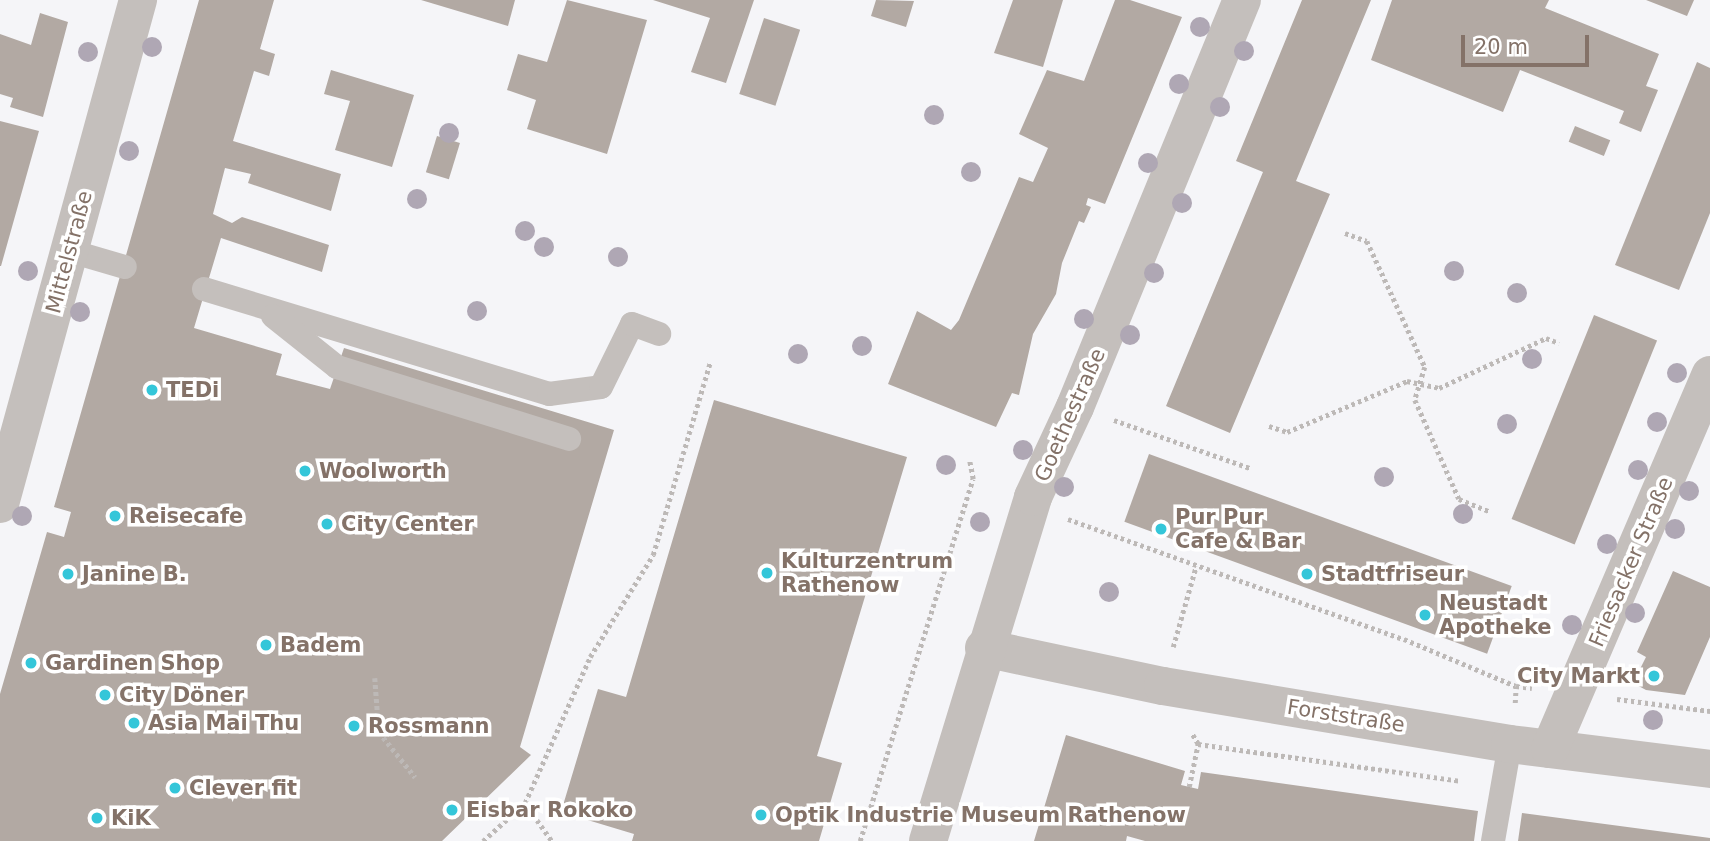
<!DOCTYPE html>
<html>
<head>
<meta charset="utf-8">
<style>
  body { margin:0 }
  #map { position:relative; width:1710px; height:841px; overflow:hidden; background:#f5f5f8; font-family:"DejaVu Sans",sans-serif }
  div>[style] { position:absolute }
  [style*='--x'] { left:calc(var(--x)*1px); top:calc(var(--y)*1px); width:calc(var(--w)*1px); rotate:calc(var(--a)*1deg) }
  .building>* { inset:0; background:#b2a9a3; transform-origin:0 0 }
  .path>* { height:4.5px; margin-top:-2.25px; transform-origin:0; background:repeating-linear-gradient(90deg,#bdb9b7 0 3.5px,transparent 0 7px) }
  .service>* { height:24px; margin:-12px; padding:0 12px; transform-origin:12px; border-radius:12px; background:#c4bfbc }
  .minor>* { height:38px; margin:-19px; padding:0 19px; transform-origin:19px; border-radius:19px; background:#c4bfbc }
  .trees>* { width:20px; height:20px; margin:-10px; border-radius:50%; background:#afa7b4 }
  .dots>* { width:19px; height:19px; translate:-50% -50%; box-sizing:border-box; border:4px solid #fff; border-radius:50% }
  span { translate:-50% -50%; white-space:nowrap; text-align:center; line-height:1.15; -webkit-text-stroke:7px #fff; paint-order:stroke }
  .street-label { font-size:21px; color:#847268 }
  .poi-label { font-size:21px; color:#847268; font-weight:700 }
  .left { translate:0 -50%; text-align:left }
  .right { translate:-100% -50%; text-align:right }
  .scale { position:absolute; left:1461px; top:35px; width:128px; height:32px; box-sizing:border-box; border:4px solid #847268; border-top:0; padding-left:9px; font-size:21px; line-height:24px; white-space:nowrap; color:#847268; -webkit-text-stroke:5px #fff; paint-order:stroke }
</style>
</head>
<body>
<div id="map">
  <div class="building">
    <div style="clip-path:polygon(199px 0,274px 0,260px 49px,275px 54px,269px 76px,254px 71px,233px 141px,341px 174px,331px 211px,248px 183px,251px 174px,225px 168px,213px 214px,232px 223px,242px 217px,329px 245px,322px 272px,221px 238px,194px 328px,282px 354px,276px 375px,330px 389px,344px 348px,614px 430px,520px 747px,531px 755px,442px 841px,0 841px,0 694px,47px 532px,64px 537px,71px 512px,54px 507px)"></div>
    <div style="clip-path:polygon(421px 0,515px 0,508px 26px)"></div>
    <div style="clip-path:polygon(567px 0,647px 20px,607px 154px,527px 129px,536px 100px,507px 90px,518px 54px,547px 62px)"></div>
    <div style="clip-path:polygon(653px 0,754px 0,726px 83px,691px 72px,710px 18px)"></div>
    <div style="clip-path:polygon(876px 0,914px 1px,906px 27px,871px 16px)"></div>
    <div style="clip-path:polygon(1013px 0,1063px 0,1043px 67px,994px 53px)"></div>
    <div style="clip-path:polygon(1115px 0,1130px 0,1182px 17px,1105px 204px,1088px 198px,1086px 205px,1091px 207px,1084px 223px,1079px 221px,1062px 263px,1056px 294px,1033px 334px,1019px 395px,1012px 393px,996px 427px,888px 384px,917px 311px,951px 330px,959px 320px,1019px 177px,1033px 182px,1048px 148px,1019px 134px,1047px 70px,1084px 81px)"></div>
    <div style="clip-path:polygon(1302px 0,1371px 0,1296px 181px,1330px 194px,1230px 433px,1166px 406px,1263px 172px,1236px 161px)"></div>
    <div style="clip-path:polygon(1392px 0,1549px 0,1545px 8px,1659px 54px,1646px 86px,1658px 90px,1641px 132px,1619px 123px,1624px 111px,1520px 70px,1503px 112px,1371px 60px)"></div>
    <div style="clip-path:polygon(1646px 0,1694px 0,1687px 16px)"></div>
    <div style="clip-path:polygon(40px 13px,68px 22px,43px 117px,10px 107px,13px 98px,0 94px,0 34px,31px 45px)"></div>
    <div style="left:764px;top:18px;width:38px;height:80px;rotate:18deg"></div>
    <div style="clip-path:polygon(1697px 62px,1710px 68px,1710px 213px,1679px 290px,1615px 265px)"></div>
    <div style="clip-path:polygon(331px 70px,414px 95px,392px 167px,335px 150px,350px 101px,324px 94px)"></div>
    <div style="clip-path:polygon(0 121px,39px 131px,1px 266px,0 266px)"></div>
    <div style="left:1575px;top:126px;width:38px;height:17px;rotate:22deg"></div>
    <div style="left:437px;top:136px;width:24px;height:38px;rotate:17deg"></div>
    <div style="left:1594px;top:315px;width:68px;height:220px;rotate:22deg"></div>
    <div style="clip-path:polygon(714px 400px,907px 457px,817px 756px,842px 763px,819px 841px,632px 841px,634px 834px,561px 812px,598px 689px,626px 697px)"></div>
    <div style="left:1149px;top:454px;width:386px;height:72px;rotate:20deg"></div>
    <div style="clip-path:polygon(1673px 571px,1710px 587px,1710px 637px,1685px 695px,1646px 690px,1633px 683px,1646px 657px,1637px 652px)"></div>
    <div style="clip-path:polygon(1066px 735px,1185px 771px,1181px 785px,1198px 789px,1201px 772px,1478px 811px,1474px 841px,1145px 841px,1127px 836px,1126px 841px,1034px 841px)"></div>
    <div style="clip-path:polygon(1522px 813px,1710px 838px,1710px 841px,1518px 841px)"></div>
  </div>
  <div class="path">
    <div style="--x:1345;--y:233;--w:23;--a:20"></div>
    <div style="--x:1367;--y:241;--w:139;--a:65.3"></div>
    <div style="--x:1425;--y:367;--w:34;--a:107"></div>
    <div style="--x:1415;--y:400;--w:108;--a:66"></div>
    <div style="--x:1459;--y:499;--w:32;--a:22"></div>
    <div style="--x:1114;--y:420;--w:146;--a:19.5"></div>
    <div style="--x:1269;--y:426;--w:19;--a:18"></div>
    <div style="--x:1287;--y:432;--w:130;--a:-23"></div>
    <div style="--x:1407;--y:381;--w:33;--a:12"></div>
    <div style="--x:1439;--y:388;--w:118;--a:-25"></div>
    <div style="--x:1546;--y:338;--w:14;--a:21"></div>
    <div style="--x:1068;--y:519;--w:357;--a:19.7"></div>
    <div style="--x:1404;--y:639;--w:121;--a:22.8"></div>
    <div style="--x:1516;--y:686;--w:16;--a:7"></div>
    <div style="--x:1173;--y:647;--w:84;--a:-74.1"></div>
    <div style="--x:375;--y:678;--w:54;--a:85.8"></div>
    <div style="--x:379;--y:732;--w:58;--a:51.3"></div>
    <div style="--x:1617;--y:699;--w:94;--a:7.4"></div>
    <div style="--x:1515;--y:703;--w:17;--a:-87"></div>
    <div style="--x:1198;--y:744;--w:265;--a:8"></div>
    <div style="--x:1189;--y:787;--w:44;--a:-78.2"></div>
    <div style="--x:1198;--y:744;--w:12;--a:-121"></div>
    <div style="--x:525;--y:803;--w:47;--a:54.6"></div>
    <div style="--x:483;--y:841;--w:57;--a:-42.1"></div>
    <div style="--x:525;--y:803;--w:160;--a:-66"></div>
    <div style="--x:590;--y:657;--w:120;--a:-58.3"></div>
    <div style="--x:653;--y:555;--w:201;--a:-73.5"></div>
    <div style="--x:860;--y:841;--w:379;--a:-72.7"></div>
    <div style="--x:973;--y:479;--w:20;--a:-101"></div>
  </div>
  <div class="service">
    <div style="--x:70;--y:251;--w:57;--a:16.2"></div>
    <div style="--x:204;--y:289;--w:361;--a:16.9"></div>
    <div style="--x:549;--y:394;--w:52;--a:-7.7"></div>
    <div style="--x:601;--y:387;--w:70;--a:-63.8"></div>
    <div style="--x:632;--y:324;--w:29;--a:20"></div>
    <div style="--x:273;--y:316;--w:82;--a:38.6"></div>
    <div style="--x:337;--y:367;--w:243;--a:17.2"></div>
    <div style="--x:1493;--y:841;--w:98;--a:-80.1"></div>
  </div>
  <div class="minor">
    <div style="--x:0;--y:504;--w:523;--a:-74.69"></div>
    <div style="--x:984;--y:648;--w:183;--a:12"></div>
    <div style="--x:1163;--y:686;--w:352;--a:9.5"></div>
    <div style="--x:1510;--y:744;--w:202;--a:7.1"></div>
    <div style="--x:1550;--y:749;--w:407;--a:-66.8"></div>
    <div style="--x:928;--y:841;--w:360;--a:-73"></div>
    <div style="--x:1033;--y:497;--w:99;--a:-65"></div>
    <div style="--x:1075;--y:407;--w:440;--a:-67.7"></div>
  </div>
  <div class="trees">
    <div style="left:1200px;top:27px"></div>
    <div style="left:152px;top:47px"></div>
    <div style="left:1244px;top:51px"></div>
    <div style="left:88px;top:52px"></div>
    <div style="left:1179px;top:84px"></div>
    <div style="left:1220px;top:107px"></div>
    <div style="left:934px;top:115px"></div>
    <div style="left:449px;top:133px"></div>
    <div style="left:129px;top:151px"></div>
    <div style="left:1148px;top:163px"></div>
    <div style="left:971px;top:172px"></div>
    <div style="left:417px;top:199px"></div>
    <div style="left:1182px;top:203px"></div>
    <div style="left:525px;top:231px"></div>
    <div style="left:544px;top:247px"></div>
    <div style="left:618px;top:257px"></div>
    <div style="left:28px;top:271px"></div>
    <div style="left:1454px;top:271px"></div>
    <div style="left:1154px;top:273px"></div>
    <div style="left:1517px;top:293px"></div>
    <div style="left:477px;top:311px"></div>
    <div style="left:80px;top:312px"></div>
    <div style="left:1084px;top:319px"></div>
    <div style="left:1130px;top:335px"></div>
    <div style="left:862px;top:346px"></div>
    <div style="left:798px;top:354px"></div>
    <div style="left:1532px;top:359px"></div>
    <div style="left:1677px;top:373px"></div>
    <div style="left:1657px;top:422px"></div>
    <div style="left:1507px;top:424px"></div>
    <div style="left:1023px;top:450px"></div>
    <div style="left:946px;top:465px"></div>
    <div style="left:1638px;top:470px"></div>
    <div style="left:1384px;top:477px"></div>
    <div style="left:1064px;top:487px"></div>
    <div style="left:1689px;top:491px"></div>
    <div style="left:1463px;top:514px"></div>
    <div style="left:22px;top:516px"></div>
    <div style="left:980px;top:522px"></div>
    <div style="left:1675px;top:529px"></div>
    <div style="left:1607px;top:544px"></div>
    <div style="left:1109px;top:592px"></div>
    <div style="left:1635px;top:613px"></div>
    <div style="left:1572px;top:625px"></div>
    <div style="left:1653px;top:720px"></div>
  </div>
  <div class="dots">
    <div style="left:152px;top:390px;background:#34c6d9"></div>
    <div style="left:305px;top:471px;background:#34c6d9"></div>
    <div style="left:115px;top:516px;background:#34c6d9"></div>
    <div style="left:327px;top:524px;background:#34c6d9"></div>
    <div style="left:1161px;top:529px;background:#34c6d9"></div>
    <div style="left:767px;top:573px;background:#34c6d9"></div>
    <div style="left:68px;top:574px;background:#34c6d9"></div>
    <div style="left:1307px;top:574px;background:#34c6d9"></div>
    <div style="left:1425px;top:615px;background:#34c6d9"></div>
    <div style="left:266px;top:645px;background:#34c6d9"></div>
    <div style="left:31px;top:663px;background:#34c6d9"></div>
    <div style="left:1654px;top:676px;background:#34c6d9"></div>
    <div style="left:105px;top:695px;background:#34c6d9"></div>
    <div style="left:134px;top:723px;background:#34c6d9"></div>
    <div style="left:354px;top:726px;background:#34c6d9"></div>
    <div style="left:175px;top:788px;background:#34c6d9"></div>
    <div style="left:452px;top:810px;background:#34c6d9"></div>
    <div style="left:761px;top:815px;background:#34c6d9"></div>
    <div style="left:97px;top:818px;background:#34c6d9"></div>
  </div>
  <div class="street-label">
    <span style="left:69px;top:252px;rotate:-75deg">Mittelstraße</span>
    <span style="left:1070px;top:415px;rotate:-66deg">Goethestraße</span>
    <span style="left:1631px;top:562px;rotate:-67deg">Friesacker Straße</span>
    <span style="left:1346px;top:716px;rotate:9deg">Forststraße</span>
  </div>
  <div class="poi-label">
    <span class="left" style="left:166px;top:390px">TEDi</span>
    <span class="left" style="left:319px;top:471px">Woolworth</span>
    <span class="left" style="left:129px;top:516px">Reisecafe</span>
    <span class="left" style="left:1175px;top:529px">Pur Pur<br>Cafe &amp; Bar</span>
    <span class="left" style="left:341px;top:524px">City Center</span>
    <span class="left" style="left:781px;top:573px">Kulturzentrum<br>Rathenow</span>
    <span class="left" style="left:82px;top:574px">Janine B.</span>
    <span class="left" style="left:1321px;top:574px">Stadtfriseur</span>
    <span class="left" style="left:1439px;top:615px">Neustadt<br>Apotheke</span>
    <span class="left" style="left:280px;top:645px">Badem</span>
    <span class="left" style="left:45px;top:663px">Gardinen Shop</span>
    <span class="right" style="left:1640px;top:676px">City Markt</span>
    <span class="left" style="left:119px;top:695px">City Döner</span>
    <span class="left" style="left:148px;top:723px">Asia Mai Thu</span>
    <span class="left" style="left:368px;top:726px">Rossmann</span>
    <span class="left" style="left:189px;top:788px">Clever fit</span>
    <span class="left" style="left:466px;top:810px">Eisbar Rokoko</span>
    <span class="left" style="left:775px;top:815px">Optik Industrie Museum Rathenow</span>
    <span class="left" style="left:111px;top:818px">KiK</span>
  </div>
  <div class="scale">20 m</div>
</div>
</body>
</html>
